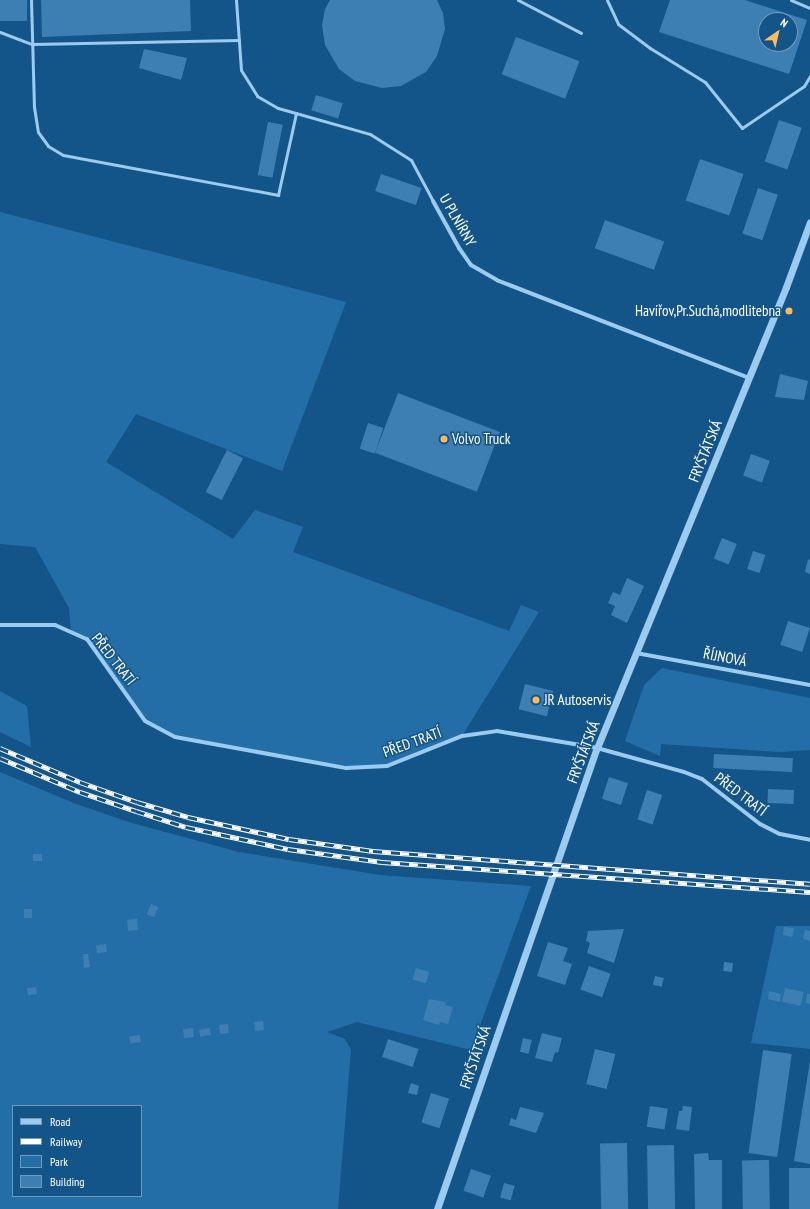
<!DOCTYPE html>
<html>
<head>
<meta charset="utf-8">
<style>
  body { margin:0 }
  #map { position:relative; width:810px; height:1209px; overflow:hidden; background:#145589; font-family:"PT Sans Narrow",sans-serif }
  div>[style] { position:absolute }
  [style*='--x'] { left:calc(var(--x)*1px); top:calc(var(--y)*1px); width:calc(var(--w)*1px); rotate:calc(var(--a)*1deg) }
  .green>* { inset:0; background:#236ea7 }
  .building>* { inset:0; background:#3d7fb2; transform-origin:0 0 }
  .service>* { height:3px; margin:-1.5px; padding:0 1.5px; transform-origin:1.5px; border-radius:1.5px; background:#9bcbef }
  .minor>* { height:4px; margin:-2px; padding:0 2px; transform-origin:2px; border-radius:2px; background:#9bcbef }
  .tertiary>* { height:7px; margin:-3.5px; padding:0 3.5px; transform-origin:3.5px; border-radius:3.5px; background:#9bcbef }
  .rail>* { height:4.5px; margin-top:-2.25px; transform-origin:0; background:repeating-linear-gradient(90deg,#145589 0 9px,#fff 0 18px); box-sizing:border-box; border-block:1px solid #fff }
  .dots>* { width:11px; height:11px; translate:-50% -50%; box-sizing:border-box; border:2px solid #145589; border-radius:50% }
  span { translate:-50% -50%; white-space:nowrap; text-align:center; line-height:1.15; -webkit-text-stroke:3px #145589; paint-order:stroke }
  .street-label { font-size:15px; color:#fff }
  .poi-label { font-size:15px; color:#fff }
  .right { translate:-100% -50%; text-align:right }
  .left { translate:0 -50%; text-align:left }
  .legend { position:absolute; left:12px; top:1105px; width:130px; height:92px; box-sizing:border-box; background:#145589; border:1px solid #7299b8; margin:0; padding:5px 7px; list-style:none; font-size:12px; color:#fff }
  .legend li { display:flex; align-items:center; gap:8px; height:20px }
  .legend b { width:20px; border:1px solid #7299b8 }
  .north { position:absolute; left:758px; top:12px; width:40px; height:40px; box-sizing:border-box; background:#145589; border:1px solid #7299b8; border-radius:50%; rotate:34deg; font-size:11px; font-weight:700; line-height:16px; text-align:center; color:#fff }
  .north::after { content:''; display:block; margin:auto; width:14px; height:18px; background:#ffbb59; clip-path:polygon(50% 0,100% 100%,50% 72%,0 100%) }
</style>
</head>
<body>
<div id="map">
  <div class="green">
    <div style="clip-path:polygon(0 212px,346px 302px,282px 471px,136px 414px,106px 462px,233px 539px,255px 510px,303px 527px,293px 552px,509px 631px,521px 605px,539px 612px,462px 736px,387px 766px,346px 768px,175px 737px,145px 721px,87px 639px,71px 632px,69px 608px,35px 547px,0 544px)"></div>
    <div style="clip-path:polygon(662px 668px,810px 698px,810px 750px,779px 752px,661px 744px,660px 756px,625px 741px,644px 685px)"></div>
    <div style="clip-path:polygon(0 691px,27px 706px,31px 747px,0 732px)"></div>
    <div style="clip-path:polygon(evenodd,0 772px,76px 804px,132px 823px,239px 852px,380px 875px,531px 886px,471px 1050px,357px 1022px,327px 1032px,345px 1039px,351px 1050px,338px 1209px,0 1209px,0 772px,13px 1106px,141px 1106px,141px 1196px,13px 1196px,13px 1106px)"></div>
    <div style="clip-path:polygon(776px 926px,810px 926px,810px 1049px,751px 1043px)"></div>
  </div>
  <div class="building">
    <div style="left:0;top:0;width:27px;height:21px"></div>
    <div style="clip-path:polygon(41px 0,190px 0,191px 31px,42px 37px)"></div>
    <div style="clip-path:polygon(330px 0,437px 0,443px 13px,445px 29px,437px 56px,426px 72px,401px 86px,382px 88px,355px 81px,339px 69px,325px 45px,322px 25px,325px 9px)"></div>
    <div style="clip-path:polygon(evenodd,670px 0,745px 0,807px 20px,789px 74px,659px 32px,670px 0,766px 20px,790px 20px,790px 44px,766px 44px,766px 20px)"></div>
    <div style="left:516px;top:37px;width:68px;height:40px;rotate:21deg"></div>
    <div style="clip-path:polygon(144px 49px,187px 58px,181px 80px,139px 68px)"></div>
    <div style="left:316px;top:95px;width:28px;height:16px;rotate:17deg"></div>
    <div style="left:779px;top:120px;width:24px;height:44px;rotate:19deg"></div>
    <div style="left:268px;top:122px;width:15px;height:54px;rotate:11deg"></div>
    <div style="left:700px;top:159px;width:46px;height:44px;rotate:19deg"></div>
    <div style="left:381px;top:174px;width:43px;height:18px;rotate:19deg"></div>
    <div style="left:758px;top:188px;width:21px;height:48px;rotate:19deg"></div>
    <div style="left:605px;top:220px;width:63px;height:30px;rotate:20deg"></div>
    <div style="clip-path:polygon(780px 374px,808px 381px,804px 400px,775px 397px)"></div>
    <div style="left:398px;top:393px;width:109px;height:64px;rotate:21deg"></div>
    <div style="left:368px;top:423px;width:16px;height:27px;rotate:18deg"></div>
    <div style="left:227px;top:450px;width:18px;height:47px;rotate:27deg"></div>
    <div style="left:751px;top:454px;width:20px;height:23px;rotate:20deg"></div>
    <div style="left:722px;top:538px;width:16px;height:22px;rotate:22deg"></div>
    <div style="left:753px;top:551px;width:13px;height:19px;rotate:18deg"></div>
    <div style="clip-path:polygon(808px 559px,810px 560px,810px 574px,805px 572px)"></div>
    <div style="clip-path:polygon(627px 578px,644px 586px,627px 623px,611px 615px,615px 606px,608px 603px,613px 592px,620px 595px)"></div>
    <div style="left:788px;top:621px;width:23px;height:25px;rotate:18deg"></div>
    <div style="left:525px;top:684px;width:29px;height:26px;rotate:14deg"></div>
    <div style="left:714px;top:754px;width:79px;height:14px;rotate:3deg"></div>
    <div style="left:609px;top:777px;width:20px;height:23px;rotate:18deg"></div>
    <div style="left:768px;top:789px;width:26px;height:14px;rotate:2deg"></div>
    <div style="left:647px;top:790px;width:16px;height:31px;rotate:18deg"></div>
    <div style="left:33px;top:854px;width:9px;height:7px"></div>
    <div style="left:151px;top:904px;width:8px;height:11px;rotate:23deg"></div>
    <div style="left:24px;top:909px;width:8px;height:9px"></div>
    <div style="left:137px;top:919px;width:11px;height:10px;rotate:85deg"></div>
    <div style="clip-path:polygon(784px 927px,794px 928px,792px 937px,783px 935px)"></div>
    <div style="clip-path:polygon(624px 929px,614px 963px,587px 953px,590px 943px,586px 941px,588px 931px)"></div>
    <div style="clip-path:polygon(805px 930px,810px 931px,810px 941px,803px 939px)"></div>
    <div style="clip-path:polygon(548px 942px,568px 948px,563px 961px,572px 964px,565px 985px,537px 976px)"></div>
    <div style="left:106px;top:944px;width:8px;height:10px;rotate:83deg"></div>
    <div style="clip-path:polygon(83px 954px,88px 954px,90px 967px,84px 968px)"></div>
    <div style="left:724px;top:962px;width:9px;height:9px;rotate:6deg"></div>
    <div style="left:589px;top:966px;width:23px;height:25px;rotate:20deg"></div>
    <div style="left:416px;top:968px;width:14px;height:12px;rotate:17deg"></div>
    <div style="left:655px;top:976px;width:9px;height:9px;rotate:13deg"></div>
    <div style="left:36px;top:987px;width:7px;height:9px;rotate:82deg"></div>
    <div style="left:785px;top:988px;width:19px;height:14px;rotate:12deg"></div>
    <div style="clip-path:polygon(769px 991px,781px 994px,780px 1002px,768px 999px)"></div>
    <div style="clip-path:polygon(807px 993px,810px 994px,810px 1004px,806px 1003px)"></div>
    <div style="clip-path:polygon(429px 999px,446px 1002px,445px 1005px,453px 1007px,448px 1024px,440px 1022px,439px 1025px,423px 1020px)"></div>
    <div style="left:263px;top:1021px;width:9px;height:9px;rotate:84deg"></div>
    <div style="left:228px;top:1024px;width:9px;height:9px;rotate:84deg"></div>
    <div style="left:193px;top:1028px;width:9px;height:10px;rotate:84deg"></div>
    <div style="left:210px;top:1028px;width:7px;height:11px;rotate:82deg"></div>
    <div style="clip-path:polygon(542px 1033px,562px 1038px,558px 1053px,555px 1052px,552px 1062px,535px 1058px)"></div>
    <div style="left:140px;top:1035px;width:7px;height:11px;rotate:82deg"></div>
    <div style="left:523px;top:1038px;width:9px;height:14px;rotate:13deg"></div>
    <div style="left:388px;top:1039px;width:32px;height:19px;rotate:18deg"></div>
    <div style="left:595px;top:1049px;width:21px;height:36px;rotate:14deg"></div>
    <div style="left:763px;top:1050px;width:29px;height:104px;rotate:8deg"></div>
    <div style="clip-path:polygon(810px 1061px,810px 1164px,794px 1161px)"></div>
    <div style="clip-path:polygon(411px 1083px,419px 1086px,417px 1095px,408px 1093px)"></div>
    <div style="left:431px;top:1093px;width:19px;height:31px;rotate:18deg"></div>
    <div style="left:650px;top:1106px;width:18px;height:21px;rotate:9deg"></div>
    <div style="clip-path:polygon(683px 1106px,692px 1107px,689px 1131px,676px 1129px,679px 1111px,682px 1111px)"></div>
    <div style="clip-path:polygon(520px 1107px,544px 1113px,536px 1133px,509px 1125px,511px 1118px,516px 1120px)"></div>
    <div style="left:627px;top:1143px;width:66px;height:27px;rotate:89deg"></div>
    <div style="left:674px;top:1145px;width:64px;height:27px;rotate:89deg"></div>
    <div style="clip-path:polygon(708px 1153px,709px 1160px,722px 1160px,722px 1209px,695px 1209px,694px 1154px)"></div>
    <div style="left:769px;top:1160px;width:49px;height:27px;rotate:89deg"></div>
    <div style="left:789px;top:1168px;width:21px;height:41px"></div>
    <div style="left:471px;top:1169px;width:21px;height:23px;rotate:19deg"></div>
    <div style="left:504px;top:1183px;width:11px;height:15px;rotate:15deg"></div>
  </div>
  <div class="service">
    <div style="--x:31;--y:0;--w:107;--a:88.4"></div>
    <div style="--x:34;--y:107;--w:25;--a:81"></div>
    <div style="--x:38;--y:132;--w:17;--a:54"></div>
    <div style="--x:48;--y:146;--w:17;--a:31"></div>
    <div style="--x:63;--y:155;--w:219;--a:10.5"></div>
    <div style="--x:278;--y:195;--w:84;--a:-77.6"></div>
    <div style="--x:236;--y:0;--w:70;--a:85.9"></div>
    <div style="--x:241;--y:70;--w:31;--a:58"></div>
    <div style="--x:257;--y:96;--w:24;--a:30"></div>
    <div style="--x:278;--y:108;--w:96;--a:15.8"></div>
    <div style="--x:370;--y:134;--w:49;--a:32.4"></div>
    <div style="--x:411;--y:160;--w:47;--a:61.8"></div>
    <div style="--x:518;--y:0;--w:71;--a:27.6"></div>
    <div style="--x:607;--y:0;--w:26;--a:65"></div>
    <div style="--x:618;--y:24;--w:40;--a:37"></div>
    <div style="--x:650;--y:48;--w:65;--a:31.7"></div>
    <div style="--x:705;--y:82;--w:59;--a:51.2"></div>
    <div style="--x:742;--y:128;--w:75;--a:-34.1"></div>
    <div style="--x:804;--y:86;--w:12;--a:-59"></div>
    <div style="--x:791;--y:0;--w:21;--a:23"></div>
    <div style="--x:0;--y:32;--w:34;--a:21"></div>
    <div style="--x:32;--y:44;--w:207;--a:-1.1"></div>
  </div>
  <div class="minor">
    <div style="--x:433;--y:201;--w:54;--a:61"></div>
    <div style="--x:459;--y:248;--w:21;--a:55"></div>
    <div style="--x:471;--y:265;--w:32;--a:30"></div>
    <div style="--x:499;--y:281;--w:268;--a:21.2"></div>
    <div style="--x:0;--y:625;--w:55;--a:0"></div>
    <div style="--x:55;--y:625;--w:35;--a:24"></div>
    <div style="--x:87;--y:639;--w:100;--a:54.7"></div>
    <div style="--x:145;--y:721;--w:34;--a:28"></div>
    <div style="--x:175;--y:737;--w:174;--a:10.3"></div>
    <div style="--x:346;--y:768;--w:41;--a:-2.8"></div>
    <div style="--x:387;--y:766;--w:81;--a:-21.8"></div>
    <div style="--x:462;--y:736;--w:35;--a:-8"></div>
    <div style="--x:497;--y:731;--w:101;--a:9.6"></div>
    <div style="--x:597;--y:748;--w:90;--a:15.4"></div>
    <div style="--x:684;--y:772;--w:19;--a:21"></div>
    <div style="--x:702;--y:779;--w:73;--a:37.8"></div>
    <div style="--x:760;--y:824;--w:22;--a:27"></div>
    <div style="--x:780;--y:834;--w:31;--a:11"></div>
    <div style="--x:636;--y:653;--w:177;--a:10.4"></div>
  </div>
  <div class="tertiary">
    <div style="--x:437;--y:1209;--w:488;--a:-70.9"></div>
    <div style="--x:597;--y:748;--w:498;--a:-67.7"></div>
    <div style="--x:786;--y:287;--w:69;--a:-69.7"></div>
  </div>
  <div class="rail">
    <div style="--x:0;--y:748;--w:87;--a:23"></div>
    <div style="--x:80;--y:782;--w:60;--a:19.3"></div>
    <div style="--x:137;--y:802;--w:53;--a:16.4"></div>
    <div style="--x:188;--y:817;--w:103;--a:12.3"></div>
    <div style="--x:289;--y:839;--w:85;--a:8.1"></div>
    <div style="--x:373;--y:851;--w:438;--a:4.3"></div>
    <div style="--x:0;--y:758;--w:87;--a:23"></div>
    <div style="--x:80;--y:792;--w:59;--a:18.7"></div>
    <div style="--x:136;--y:811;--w:52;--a:17.7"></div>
    <div style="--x:186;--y:827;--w:104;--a:12.2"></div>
    <div style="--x:288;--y:849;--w:95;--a:7.9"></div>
    <div style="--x:382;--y:862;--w:429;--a:4"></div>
  </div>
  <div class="dots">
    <div style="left:789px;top:311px;background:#ffbb59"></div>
    <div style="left:444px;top:439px;background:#ffbb59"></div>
    <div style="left:536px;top:700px;background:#ffbb59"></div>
  </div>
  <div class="street-label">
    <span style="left:458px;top:220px;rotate:60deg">U PLNÍRNY</span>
    <span style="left:705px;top:451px;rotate:-68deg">FRYŠTÁTSKÁ</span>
    <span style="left:725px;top:657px;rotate:11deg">ŘÍJNOVÁ</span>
    <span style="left:114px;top:659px;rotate:52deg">PŘED TRATÍ</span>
    <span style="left:412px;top:742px;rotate:-20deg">PŘED TRATÍ</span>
    <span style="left:583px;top:752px;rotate:-69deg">FRYŠTÁTSKÁ</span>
    <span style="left:741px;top:794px;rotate:37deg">PŘED TRATÍ</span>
    <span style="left:475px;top:1057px;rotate:-71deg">FRYŠTÁTSKÁ</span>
  </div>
  <div class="poi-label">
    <span class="right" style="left:781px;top:311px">Havířov,Pr.Suchá,modlitebna</span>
    <span class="left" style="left:452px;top:439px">Volvo Truck</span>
    <span class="left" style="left:544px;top:700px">JR Autoservis</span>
  </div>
  <ul class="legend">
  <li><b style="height:5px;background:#9bcbef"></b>Road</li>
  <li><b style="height:5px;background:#fff"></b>Railway</li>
  <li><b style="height:11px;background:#236ea7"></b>Park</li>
  <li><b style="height:11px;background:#3d7fb2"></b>Building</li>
  </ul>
  <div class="north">N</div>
</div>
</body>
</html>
